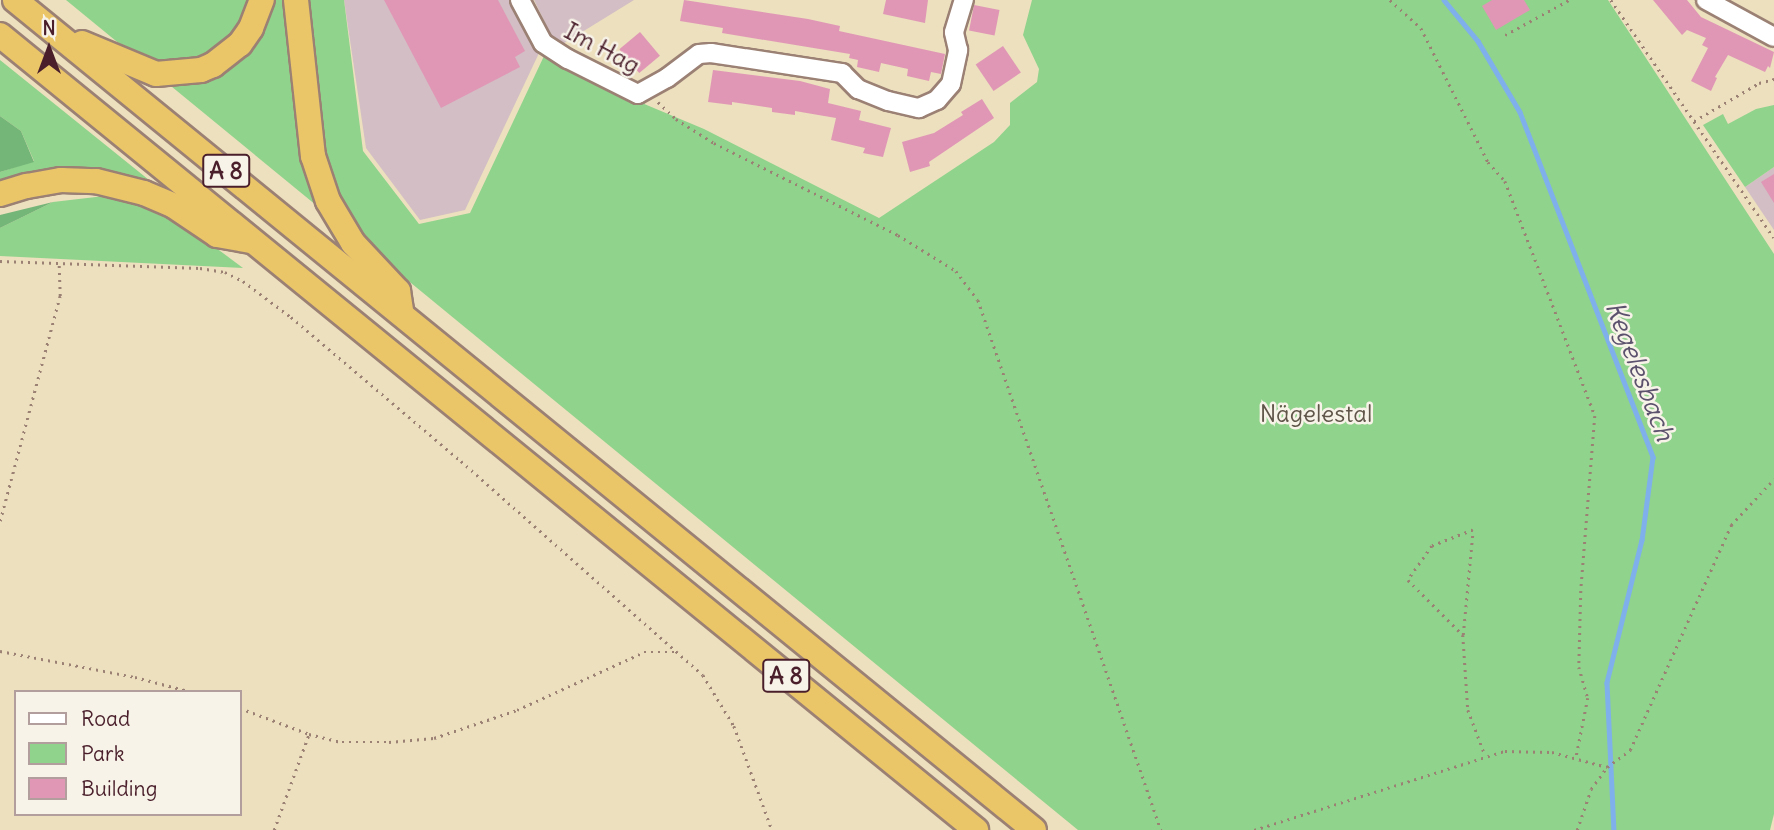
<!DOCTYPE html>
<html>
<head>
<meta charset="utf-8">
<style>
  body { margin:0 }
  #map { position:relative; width:1774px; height:830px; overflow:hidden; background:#ece0be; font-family:Delius,sans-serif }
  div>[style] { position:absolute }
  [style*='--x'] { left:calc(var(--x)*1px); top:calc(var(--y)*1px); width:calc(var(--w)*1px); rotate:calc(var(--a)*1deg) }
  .industrial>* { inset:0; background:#d2bec4 }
  .green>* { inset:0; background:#90d38c }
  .forest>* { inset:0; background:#74b578 }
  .stream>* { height:4.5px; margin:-2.25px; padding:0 2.25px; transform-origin:2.25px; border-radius:2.25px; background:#7fb0eb }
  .building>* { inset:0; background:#e097b5; transform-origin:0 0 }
  .path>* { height:2.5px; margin-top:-1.25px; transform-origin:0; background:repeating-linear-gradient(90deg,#9b8074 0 2px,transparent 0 7px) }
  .roads { filter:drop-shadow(2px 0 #9b8074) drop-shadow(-2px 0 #9b8074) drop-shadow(0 2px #9b8074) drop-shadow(0 -2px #9b8074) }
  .minor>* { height:18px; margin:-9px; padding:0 9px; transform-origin:9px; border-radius:9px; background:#fff }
  .highway>* { height:24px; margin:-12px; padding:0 12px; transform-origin:12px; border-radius:12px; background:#ebc669 }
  span { translate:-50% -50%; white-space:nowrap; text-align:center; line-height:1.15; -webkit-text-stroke:5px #f7f3e8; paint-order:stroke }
  .shield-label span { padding:2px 5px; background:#f7f3e8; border:2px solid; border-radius:5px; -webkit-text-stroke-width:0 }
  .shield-label { font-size:23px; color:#4a1f2b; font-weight:700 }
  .street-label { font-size:24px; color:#4a1f2b }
  .park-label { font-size:24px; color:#5f5548 }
  .water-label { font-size:26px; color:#5d526e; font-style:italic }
  .legend { position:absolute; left:14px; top:690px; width:228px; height:126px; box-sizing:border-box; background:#f7f3e8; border:2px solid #b29e9c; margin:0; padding:9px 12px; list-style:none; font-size:21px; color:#4a1f2b }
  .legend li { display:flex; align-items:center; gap:14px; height:35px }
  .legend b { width:35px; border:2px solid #b29e9c }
  .north { position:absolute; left:14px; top:14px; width:70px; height:70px; -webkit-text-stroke:5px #f7f3e8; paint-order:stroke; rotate:0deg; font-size:19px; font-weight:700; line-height:28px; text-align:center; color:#4a1f2b }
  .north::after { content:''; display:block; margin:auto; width:24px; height:32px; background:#4a1f2b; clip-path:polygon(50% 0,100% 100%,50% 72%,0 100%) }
</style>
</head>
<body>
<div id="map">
  <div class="industrial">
    <div style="clip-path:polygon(344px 0,515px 0,540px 51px,465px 210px,420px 220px,366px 148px)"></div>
    <div style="clip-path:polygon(534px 0,634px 0,561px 45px,554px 41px)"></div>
    <div style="clip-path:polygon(1774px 167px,1774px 230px,1745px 187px)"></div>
  </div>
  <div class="green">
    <div style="clip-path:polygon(66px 0,344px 0,363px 151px,419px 224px,470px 213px,544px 56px,606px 88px,704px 129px,879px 218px,994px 142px,1010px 125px,1010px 103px,1037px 82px,1039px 69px,1023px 35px,1032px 0,1608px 0,1774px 254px,1774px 814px,1770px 830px,1078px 830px)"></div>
    <div style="clip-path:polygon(0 60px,149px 180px,148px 184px,0 185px,0 172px,34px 161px,21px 131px,0 116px)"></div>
    <div style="clip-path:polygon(1774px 105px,1774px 167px,1745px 187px,1703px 125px,1723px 114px,1728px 124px,1756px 109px)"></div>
    <div style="clip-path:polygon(113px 195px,176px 218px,243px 268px,0 256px,0 228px,53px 202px)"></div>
  </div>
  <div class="forest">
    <div style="clip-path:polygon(0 116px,21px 131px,34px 162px,0 172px)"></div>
    <div style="clip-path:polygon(53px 202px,0 228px,0 215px)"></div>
  </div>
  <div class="stream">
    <div style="--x:1444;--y:0;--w:53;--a:50.3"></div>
    <div style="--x:1478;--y:41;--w:82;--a:59.4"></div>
    <div style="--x:1520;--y:112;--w:370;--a:68.9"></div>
    <div style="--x:1653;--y:457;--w:84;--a:97.5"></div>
    <div style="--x:1642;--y:540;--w:147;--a:103.8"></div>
    <div style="--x:1607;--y:683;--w:147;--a:87.3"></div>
  </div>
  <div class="building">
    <div style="clip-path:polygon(384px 0,498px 0,525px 51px,515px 57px,520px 67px,441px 108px)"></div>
    <div style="clip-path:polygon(684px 0,808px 19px,840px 26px,839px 31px,945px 54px,941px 74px,931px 72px,929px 81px,907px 76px,908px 69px,881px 63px,879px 72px,857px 67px,858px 60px,849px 58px,850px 54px,722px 33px,723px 28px,680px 21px)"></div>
    <div style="clip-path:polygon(886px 0,928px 0,925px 23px,883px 14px)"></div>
    <div style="clip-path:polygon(1492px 0,1524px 0,1530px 10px,1496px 30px,1482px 6px)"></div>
    <div style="clip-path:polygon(1653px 0,1687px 0,1701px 17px,1774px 52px,1770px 68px,1768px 66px,1765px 72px,1728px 55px,1715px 77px,1717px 78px,1711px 91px,1691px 81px,1708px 48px,1702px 45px,1706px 38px,1687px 30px,1682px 35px)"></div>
    <div style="left:974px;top:5px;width:26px;height:26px;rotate:11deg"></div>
    <div style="left:640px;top:32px;width:31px;height:27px;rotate:50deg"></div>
    <div style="left:1003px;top:46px;width:32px;height:33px;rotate:56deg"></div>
    <div style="clip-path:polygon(713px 70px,800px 81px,830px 89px,828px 103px,861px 111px,859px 120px,891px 128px,883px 157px,863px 153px,865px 148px,831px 140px,836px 118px,795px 111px,795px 115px,772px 112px,772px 108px,732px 102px,732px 105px,708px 102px)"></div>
    <div style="clip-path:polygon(982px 99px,994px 118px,929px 162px,930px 166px,910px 172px,902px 142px,934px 133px,963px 115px,961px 112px)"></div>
    <div style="clip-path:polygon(1774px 174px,1774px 203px,1761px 182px)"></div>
  </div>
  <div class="path">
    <div style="--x:1390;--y:0;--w:42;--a:42.1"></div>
    <div style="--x:1421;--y:28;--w:150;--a:63.4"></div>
    <div style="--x:1488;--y:162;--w:25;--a:48"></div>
    <div style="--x:1505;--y:181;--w:252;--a:69"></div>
    <div style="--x:1595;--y:416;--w:176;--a:94.6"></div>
    <div style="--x:1581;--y:591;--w:76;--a:91.5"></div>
    <div style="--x:1579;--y:667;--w:32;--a:74"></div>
    <div style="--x:1588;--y:698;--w:61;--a:101.3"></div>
    <div style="--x:1611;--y:0;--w:288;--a:55.6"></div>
    <div style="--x:1505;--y:35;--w:73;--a:-28.7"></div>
    <div style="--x:658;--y:102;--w:25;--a:43"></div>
    <div style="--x:676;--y:119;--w:45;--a:32.3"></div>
    <div style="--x:714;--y:143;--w:206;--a:26.6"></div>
    <div style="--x:898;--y:235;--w:68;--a:31.8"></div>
    <div style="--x:956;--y:271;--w:36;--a:53"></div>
    <div style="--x:978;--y:300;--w:561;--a:70.95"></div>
    <div style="--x:1694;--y:121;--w:75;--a:-30.3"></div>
    <div style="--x:1759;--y:83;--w:16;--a:-15"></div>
    <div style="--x:0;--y:261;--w:200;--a:2"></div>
    <div style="--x:200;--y:268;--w:25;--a:9"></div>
    <div style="--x:225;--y:272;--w:20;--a:27"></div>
    <div style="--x:243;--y:281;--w:60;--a:36.9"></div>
    <div style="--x:291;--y:317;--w:223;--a:40.3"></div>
    <div style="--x:461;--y:461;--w:323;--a:41.5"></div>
    <div style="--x:703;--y:675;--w:60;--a:58.7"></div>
    <div style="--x:734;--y:726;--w:111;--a:69.9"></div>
    <div style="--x:0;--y:521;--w:233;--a:-75.1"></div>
    <div style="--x:60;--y:296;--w:33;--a:-92"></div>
    <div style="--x:1463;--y:635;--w:105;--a:-84.6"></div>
    <div style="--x:1473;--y:530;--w:44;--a:158.7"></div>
    <div style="--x:1432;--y:546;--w:42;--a:125.2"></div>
    <div style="--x:1408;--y:580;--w:78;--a:45"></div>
    <div style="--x:1463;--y:635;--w:75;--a:86.2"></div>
    <div style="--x:1468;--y:710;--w:48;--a:69.3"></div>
    <div style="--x:0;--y:651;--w:137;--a:10.9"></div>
    <div style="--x:135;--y:677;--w:59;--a:14.7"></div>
    <div style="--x:240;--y:708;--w:74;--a:20.6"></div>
    <div style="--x:309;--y:734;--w:34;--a:14"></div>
    <div style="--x:342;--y:742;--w:47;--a:0"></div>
    <div style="--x:389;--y:742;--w:45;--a:-5.1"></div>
    <div style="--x:434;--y:738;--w:88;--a:-18.6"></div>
    <div style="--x:517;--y:710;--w:140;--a:-24.5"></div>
    <div style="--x:644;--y:652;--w:35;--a:0"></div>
    <div style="--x:274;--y:830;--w:102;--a:-70"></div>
    <div style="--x:1254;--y:830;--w:263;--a:-17.5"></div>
    <div style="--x:1505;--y:751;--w:47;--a:1.2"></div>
    <div style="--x:1552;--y:752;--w:57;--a:15.3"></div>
    <div style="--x:1577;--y:830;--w:43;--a:-71.1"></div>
    <div style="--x:1591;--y:789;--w:27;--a:-54"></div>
    <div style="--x:1607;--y:767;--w:29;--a:-36"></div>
    <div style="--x:1630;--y:750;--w:247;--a:-65.8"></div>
    <div style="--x:1731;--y:525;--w:63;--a:-46.9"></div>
  </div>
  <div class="roads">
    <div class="minor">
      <div style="--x:520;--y:0;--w:49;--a:61.9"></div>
      <div style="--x:543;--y:43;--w:30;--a:33"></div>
      <div style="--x:568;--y:59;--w:78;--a:26.6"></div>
      <div style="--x:638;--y:94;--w:33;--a:-29"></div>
      <div style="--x:667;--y:78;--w:40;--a:-37"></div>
      <div style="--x:699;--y:54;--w:12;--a:-5"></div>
      <div style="--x:711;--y:53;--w:133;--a:8.7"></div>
      <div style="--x:842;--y:73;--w:23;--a:45"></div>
      <div style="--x:858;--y:89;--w:32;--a:22"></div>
      <div style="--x:888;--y:101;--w:32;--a:13"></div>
      <div style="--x:919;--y:108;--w:20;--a:-24"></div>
      <div style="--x:937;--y:100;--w:21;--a:-49"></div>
      <div style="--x:951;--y:84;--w:35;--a:-78"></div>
      <div style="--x:958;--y:50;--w:18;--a:-103"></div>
      <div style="--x:954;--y:32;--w:34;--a:-73"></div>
      <div style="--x:1706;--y:0;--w:77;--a:28.6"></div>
    </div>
    <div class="highway">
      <div style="--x:15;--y:0;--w:1314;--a:39.16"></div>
      <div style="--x:296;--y:0;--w:157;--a:83.8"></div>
      <div style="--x:313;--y:156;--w:47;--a:71.6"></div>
      <div style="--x:328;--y:201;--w:49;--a:59.2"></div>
      <div style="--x:353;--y:243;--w:66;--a:46.8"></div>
      <div style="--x:398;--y:291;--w:19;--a:81"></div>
      <div style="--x:0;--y:35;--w:1259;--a:39.16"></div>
      <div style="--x:82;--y:43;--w:80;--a:22.7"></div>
      <div style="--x:156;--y:74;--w:45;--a:-5.1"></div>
      <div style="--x:201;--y:70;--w:13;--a:-23"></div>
      <div style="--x:213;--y:65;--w:34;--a:-38"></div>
      <div style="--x:240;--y:44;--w:19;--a:-55"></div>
      <div style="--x:251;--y:28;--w:30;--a:-69"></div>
      <div style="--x:0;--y:194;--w:28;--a:-17"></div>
      <div style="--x:27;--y:186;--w:35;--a:-10"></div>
      <div style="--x:61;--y:180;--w:35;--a:2"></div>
      <div style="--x:96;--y:181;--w:49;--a:14"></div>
      <div style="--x:144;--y:193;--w:33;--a:23"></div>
      <div style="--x:174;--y:206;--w:52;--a:34"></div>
      <div style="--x:217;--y:235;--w:34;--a:10"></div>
    </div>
  </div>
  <div class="shield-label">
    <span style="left:226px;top:171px">A 8</span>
    <span style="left:786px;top:676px">A 8</span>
  </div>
  <div class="street-label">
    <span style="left:602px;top:48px;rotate:28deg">Im Hag</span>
  </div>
  <div class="park-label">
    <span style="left:1316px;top:414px">Nägelestal</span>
  </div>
  <div class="water-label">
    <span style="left:1640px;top:371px;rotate:69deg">Kegelesbach</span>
  </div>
  <ul class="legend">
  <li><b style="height:9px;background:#fff"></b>Road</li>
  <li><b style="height:19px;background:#90d38c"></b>Park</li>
  <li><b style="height:19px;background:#e097b5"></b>Building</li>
  </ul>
  <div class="north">N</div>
</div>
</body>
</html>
